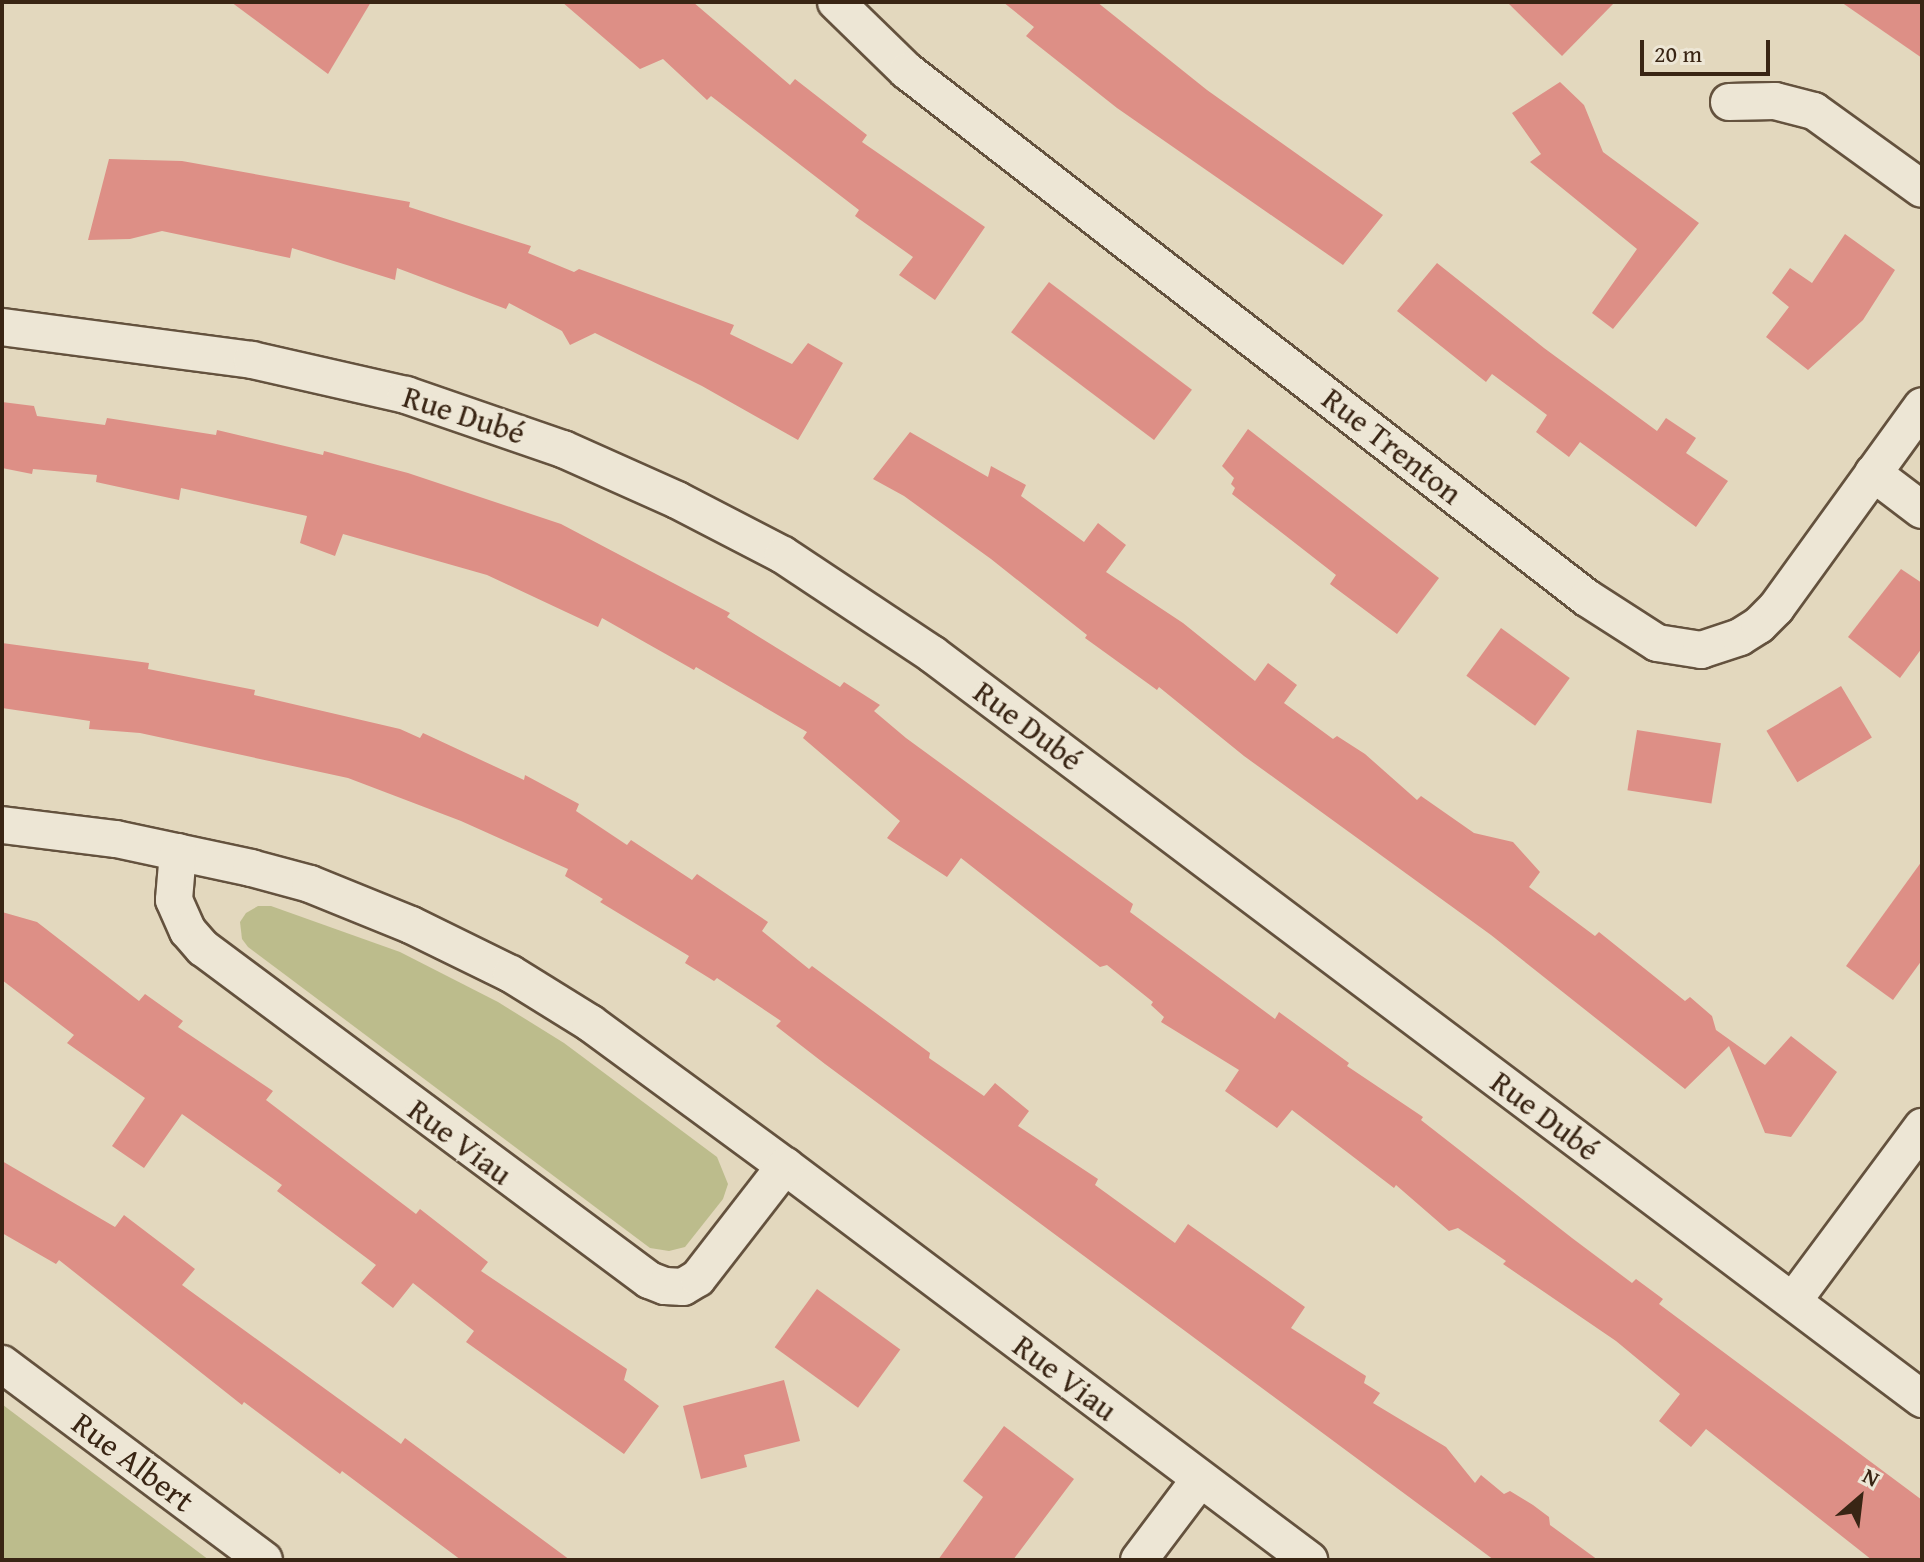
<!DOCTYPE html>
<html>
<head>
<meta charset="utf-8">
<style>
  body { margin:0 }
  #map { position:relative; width:1924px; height:1562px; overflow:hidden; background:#e3d8be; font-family:"Gentium Book Plus",serif }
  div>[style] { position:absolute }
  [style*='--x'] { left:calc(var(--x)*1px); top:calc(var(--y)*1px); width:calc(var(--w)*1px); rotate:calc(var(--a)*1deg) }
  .green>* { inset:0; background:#bcbc8c }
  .building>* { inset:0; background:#dd8f86; transform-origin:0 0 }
  .roads { filter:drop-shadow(2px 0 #64523e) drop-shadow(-2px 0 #64523e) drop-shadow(0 2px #64523e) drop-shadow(0 -2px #64523e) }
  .street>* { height:36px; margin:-18px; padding:0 18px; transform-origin:18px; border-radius:18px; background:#ede6d5 }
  span { translate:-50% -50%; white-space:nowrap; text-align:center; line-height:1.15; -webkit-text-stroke:8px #ede6d5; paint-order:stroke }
  .street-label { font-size:32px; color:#392514 }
  .frame { position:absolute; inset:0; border:4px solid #392514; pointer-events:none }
  .north { position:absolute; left:1820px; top:1458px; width:80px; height:80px; -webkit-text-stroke:6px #ede6d5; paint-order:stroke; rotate:28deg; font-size:22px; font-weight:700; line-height:32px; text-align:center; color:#392514 }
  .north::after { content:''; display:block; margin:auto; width:28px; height:36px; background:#392514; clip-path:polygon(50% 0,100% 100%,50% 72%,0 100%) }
  .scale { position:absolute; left:1640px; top:40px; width:130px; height:36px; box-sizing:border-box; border:4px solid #392514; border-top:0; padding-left:10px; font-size:24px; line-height:28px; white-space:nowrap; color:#392514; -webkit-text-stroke:6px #ede6d5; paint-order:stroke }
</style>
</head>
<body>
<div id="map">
  <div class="green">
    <div style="clip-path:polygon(258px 906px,271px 906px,400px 952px,498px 1002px,564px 1043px,717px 1157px,728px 1184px,723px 1199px,685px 1247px,669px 1251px,650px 1248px,248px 947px,242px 939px,240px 922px,246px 913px)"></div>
    <div style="clip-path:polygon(2px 1404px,7px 1408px,209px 1560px,2px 1560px)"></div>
  </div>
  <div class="building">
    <div style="clip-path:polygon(231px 2px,371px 2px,328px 74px)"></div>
    <div style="clip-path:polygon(562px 2px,693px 2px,790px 85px,795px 79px,867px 135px,862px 142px,985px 227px,935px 300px,899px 275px,913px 257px,855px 216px,859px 210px,711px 96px,707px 100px,663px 59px,640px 69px)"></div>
    <div style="clip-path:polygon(1003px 2px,1097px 2px,1207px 90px,1383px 215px,1343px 265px,1117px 108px,1026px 36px,1034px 27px)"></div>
    <div style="clip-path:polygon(1507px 2px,1615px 2px,1562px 56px)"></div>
    <div style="clip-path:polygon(1841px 2px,1922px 2px,1922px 58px)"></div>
    <div style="clip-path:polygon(1560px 82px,1584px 105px,1603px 152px,1699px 223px,1613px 329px,1592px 313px,1637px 249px,1530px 162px,1541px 154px,1512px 113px)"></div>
    <div style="clip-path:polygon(109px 159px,182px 161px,410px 202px,409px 207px,531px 246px,528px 253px,574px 272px,579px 269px,734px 325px,730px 334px,792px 364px,808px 343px,843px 363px,798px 440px,702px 386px,595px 333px,570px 345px,562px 331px,509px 303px,506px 309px,397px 268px,395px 280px,292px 248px,290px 258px,162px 231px,130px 239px,88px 240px)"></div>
    <div style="clip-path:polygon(1845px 234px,1895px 270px,1863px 320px,1808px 370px,1766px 337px,1789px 307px,1772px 293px,1790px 268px,1812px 283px)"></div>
    <div style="clip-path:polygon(1437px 263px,1544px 348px,1657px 431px,1666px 418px,1696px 438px,1686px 453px,1728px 481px,1696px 527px,1580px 442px,1569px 457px,1536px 432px,1547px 415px,1492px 374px,1486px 382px,1397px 311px)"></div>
    <div style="left:1049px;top:282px;width:179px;height:63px;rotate:37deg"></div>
    <div style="clip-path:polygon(2px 402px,34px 406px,37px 416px,105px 425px,107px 418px,216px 435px,217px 430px,323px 455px,324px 451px,408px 473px,561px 524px,730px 613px,727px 617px,840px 687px,844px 682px,880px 705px,874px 711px,906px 738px,1133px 904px,1130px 912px,1275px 1019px,1279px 1012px,1349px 1063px,1347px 1066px,1423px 1117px,1421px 1120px,1572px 1238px,1632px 1283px,1636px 1279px,1663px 1299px,1659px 1304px,1922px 1500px,1922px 1560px,1872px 1560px,1706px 1429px,1691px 1447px,1659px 1421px,1680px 1394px,1616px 1341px,1503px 1264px,1506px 1261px,1458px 1228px,1449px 1231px,1396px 1185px,1394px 1188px,1292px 1110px,1277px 1128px,1225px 1091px,1239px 1070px,1161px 1022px,1164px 1017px,1151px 1005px,1153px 1002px,1107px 965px,1100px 967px,961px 858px,947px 877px,887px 838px,900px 821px,803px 738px,807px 732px,696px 667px,694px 670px,602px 618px,598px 627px,487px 575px,343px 534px,335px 556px,300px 543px,307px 516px,181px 488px,179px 500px,96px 482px,97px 475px,33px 469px,32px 474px,2px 468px)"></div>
    <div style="clip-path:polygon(1248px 429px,1439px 578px,1397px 634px,1330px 584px,1336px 575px,1232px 494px,1235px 488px,1231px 484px,1234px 478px,1222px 466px)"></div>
    <div style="clip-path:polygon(910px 432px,988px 477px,991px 466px,1026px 485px,1021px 496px,1084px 542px,1098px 523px,1126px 545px,1106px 572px,1183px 623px,1255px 681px,1268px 663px,1297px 685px,1284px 703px,1333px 739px,1337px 736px,1365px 754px,1417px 800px,1421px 796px,1474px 833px,1513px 842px,1540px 872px,1529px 887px,1595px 936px,1599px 932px,1685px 1001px,1690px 997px,1712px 1016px,1716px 1030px,1765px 1065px,1791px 1036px,1837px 1072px,1791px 1137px,1765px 1133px,1729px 1046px,1685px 1089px,1491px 935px,1244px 756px,1159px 687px,1157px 690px,1085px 638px,1087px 635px,991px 559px,904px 496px,873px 479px)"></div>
    <div style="clip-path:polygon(1901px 569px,1922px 583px,1922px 648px,1900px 678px,1848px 637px)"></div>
    <div style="left:1501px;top:628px;width:85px;height:59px;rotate:36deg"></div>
    <div style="clip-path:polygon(2px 643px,149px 663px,148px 669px,255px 690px,254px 695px,400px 729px,420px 738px,423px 733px,524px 780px,525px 775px,579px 804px,576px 811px,627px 845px,631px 840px,692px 880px,697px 874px,768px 922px,762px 931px,809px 969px,812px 966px,930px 1053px,929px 1058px,984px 1096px,995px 1083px,1029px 1111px,1018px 1126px,1098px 1179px,1095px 1185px,1175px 1243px,1188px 1224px,1305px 1307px,1291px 1328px,1366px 1376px,1364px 1383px,1380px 1393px,1373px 1403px,1446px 1447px,1475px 1483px,1481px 1475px,1504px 1494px,1510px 1491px,1533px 1505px,1549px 1517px,1550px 1525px,1598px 1560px,1494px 1560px,825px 1064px,776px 1026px,781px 1021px,717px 978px,714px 981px,685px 963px,689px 956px,600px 902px,603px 899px,565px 876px,568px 869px,461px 821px,348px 778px,140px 733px,89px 729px,90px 721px,2px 708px)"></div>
    <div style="left:1841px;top:686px;width:60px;height:87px;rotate:59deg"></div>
    <div style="left:1637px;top:730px;width:85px;height:61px;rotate:9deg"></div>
    <div style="clip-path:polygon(1922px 861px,1922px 960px,1893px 1000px,1846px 966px)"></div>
    <div style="clip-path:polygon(2px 912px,37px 922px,139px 1001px,145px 994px,183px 1021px,178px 1027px,273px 1091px,266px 1100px,416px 1214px,420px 1209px,488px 1262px,481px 1271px,627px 1369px,624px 1380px,659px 1406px,624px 1454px,466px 1342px,474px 1331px,413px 1283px,393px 1308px,361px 1283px,376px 1265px,277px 1191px,282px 1185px,182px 1114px,144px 1168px,112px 1146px,145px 1098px,67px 1043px,74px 1035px,2px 980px)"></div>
    <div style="clip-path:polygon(2px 1161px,115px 1227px,124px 1215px,195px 1269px,182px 1285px,401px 1444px,405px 1438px,570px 1560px,461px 1560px,342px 1471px,340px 1474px,244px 1402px,242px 1405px,59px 1260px,56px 1264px,2px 1233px)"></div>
    <div style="left:817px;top:1289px;width:103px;height:72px;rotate:36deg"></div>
    <div style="clip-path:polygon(784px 1380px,800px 1441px,744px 1455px,747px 1467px,701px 1479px,683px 1406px)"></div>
    <div style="clip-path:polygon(1004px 1426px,1074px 1479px,1013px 1560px,938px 1560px,983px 1497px,963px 1481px)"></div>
  </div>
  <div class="roads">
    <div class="street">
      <div style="--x:836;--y:2;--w:99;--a:44.2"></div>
      <div style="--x:907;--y:71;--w:860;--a:37.78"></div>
      <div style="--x:1587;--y:598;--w:83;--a:32.7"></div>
      <div style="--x:1657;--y:643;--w:45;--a:9"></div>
      <div style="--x:1701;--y:650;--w:41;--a:-18.4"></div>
      <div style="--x:1740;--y:637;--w:22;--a:-32"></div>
      <div style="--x:1759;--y:625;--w:24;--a:-45"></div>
      <div style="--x:1776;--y:608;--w:249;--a:-54.1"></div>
      <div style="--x:1729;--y:102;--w:46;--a:-1.2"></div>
      <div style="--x:1775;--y:101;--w:40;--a:14.4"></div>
      <div style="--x:1814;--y:111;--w:133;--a:35.8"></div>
      <div style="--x:2;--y:327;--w:252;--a:7.5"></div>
      <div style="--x:252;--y:360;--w:158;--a:12.8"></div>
      <div style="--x:406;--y:395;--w:166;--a:19"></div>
      <div style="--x:563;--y:449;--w:125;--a:24.1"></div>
      <div style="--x:677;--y:500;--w:119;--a:27.4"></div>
      <div style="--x:783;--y:555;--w:179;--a:33.6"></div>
      <div style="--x:932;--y:654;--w:1239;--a:36.96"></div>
      <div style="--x:1873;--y:473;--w:61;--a:37.1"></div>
      <div style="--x:2;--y:825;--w:115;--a:7"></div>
      <div style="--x:116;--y:839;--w:138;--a:12.1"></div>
      <div style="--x:251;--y:868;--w:61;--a:15.2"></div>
      <div style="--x:310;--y:884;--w:109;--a:22.1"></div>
      <div style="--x:411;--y:925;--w:111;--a:26.1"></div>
      <div style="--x:511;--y:974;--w:93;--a:31.8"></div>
      <div style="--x:590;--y:1023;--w:242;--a:36.3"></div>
      <div style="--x:785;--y:1166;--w:656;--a:36.94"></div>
      <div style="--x:178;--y:852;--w:48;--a:94.8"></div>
      <div style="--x:174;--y:900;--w:34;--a:66"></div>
      <div style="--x:188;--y:931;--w:23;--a:49"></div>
      <div style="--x:203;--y:948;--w:556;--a:36.66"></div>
      <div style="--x:649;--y:1280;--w:17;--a:21"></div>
      <div style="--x:665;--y:1286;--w:18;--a:3"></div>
      <div style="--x:683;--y:1287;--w:17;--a:-31"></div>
      <div style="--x:698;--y:1278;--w:142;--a:-52.2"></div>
      <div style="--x:1793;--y:1301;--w:217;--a:-53.4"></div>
      <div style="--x:2;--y:1364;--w:327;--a:36.8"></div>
      <div style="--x:1139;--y:1560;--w:101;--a:-53"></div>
    </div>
  </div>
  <div class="street-label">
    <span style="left:464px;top:415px;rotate:18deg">Rue Dubé</span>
    <span style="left:1392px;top:446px;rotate:38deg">Rue Trenton</span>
    <span style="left:1028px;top:726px;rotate:37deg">Rue Dubé</span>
    <span style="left:1545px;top:1116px;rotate:37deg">Rue Dubé</span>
    <span style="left:460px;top:1142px;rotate:37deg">Rue Viau</span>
    <span style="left:1065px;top:1378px;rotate:37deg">Rue Viau</span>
    <span style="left:133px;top:1462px;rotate:37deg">Rue Albert</span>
  </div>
  <div class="frame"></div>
  <div class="north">N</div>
  <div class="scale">20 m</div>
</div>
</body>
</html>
